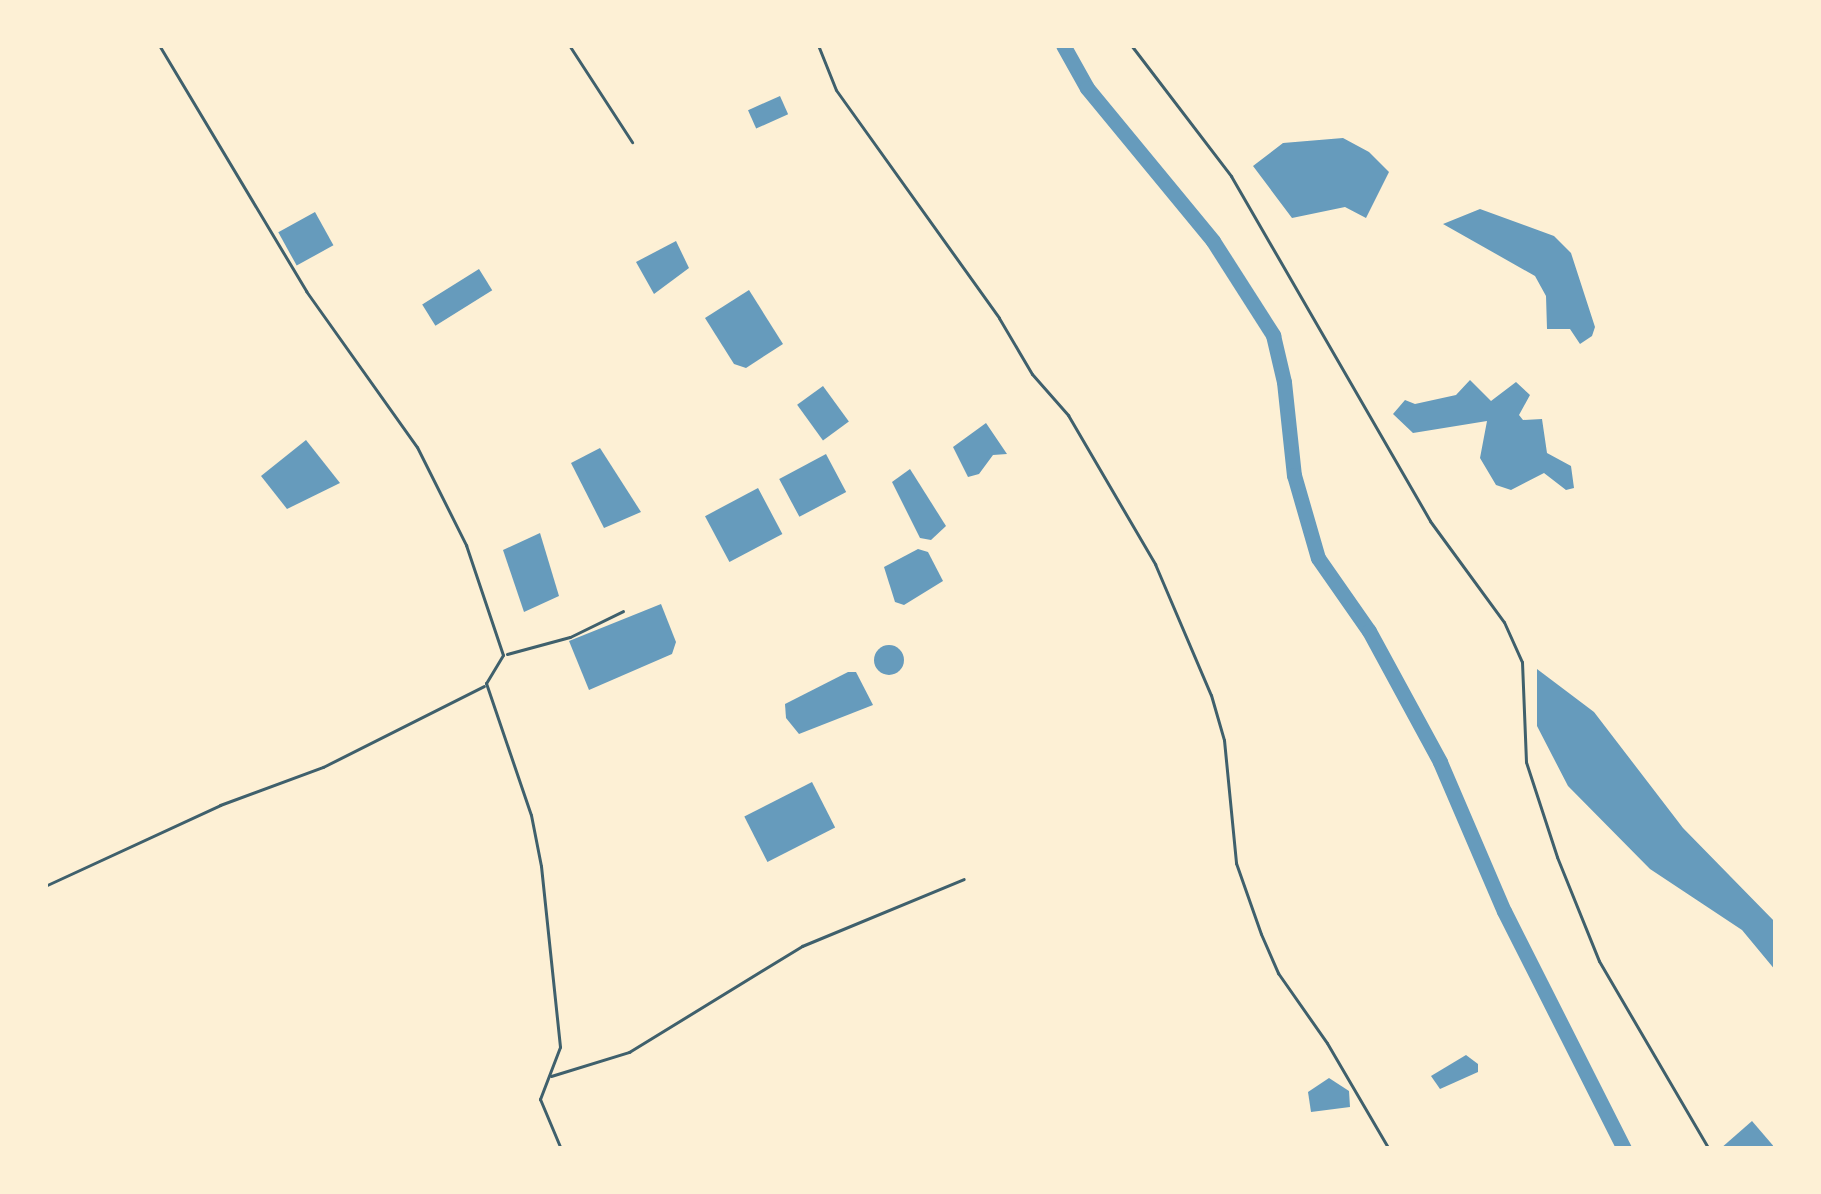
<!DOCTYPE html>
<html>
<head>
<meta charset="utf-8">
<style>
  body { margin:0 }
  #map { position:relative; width:1821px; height:1194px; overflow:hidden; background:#fdf0d5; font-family:"DejaVu Sans",sans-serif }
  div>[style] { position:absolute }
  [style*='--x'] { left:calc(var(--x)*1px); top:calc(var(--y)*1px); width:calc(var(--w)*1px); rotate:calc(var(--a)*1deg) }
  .water>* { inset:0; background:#669bbc; transform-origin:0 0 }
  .round { border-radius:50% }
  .river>* { height:15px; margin:-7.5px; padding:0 7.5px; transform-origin:7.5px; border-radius:7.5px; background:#669bbc }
  .minor>* { height:3px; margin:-1.5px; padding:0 1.5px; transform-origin:1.5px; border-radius:1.5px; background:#3f606c }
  span { translate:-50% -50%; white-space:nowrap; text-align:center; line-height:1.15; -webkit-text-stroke:9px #fdf0d5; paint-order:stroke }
  .frame { position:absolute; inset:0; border:48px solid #fdf0d5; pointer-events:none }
</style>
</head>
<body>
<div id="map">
  <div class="water">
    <div style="left:780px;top:96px;width:20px;height:35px;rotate:66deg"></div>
    <div style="clip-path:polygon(1343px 138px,1369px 152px,1389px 172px,1366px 218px,1345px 207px,1292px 218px,1253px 166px,1283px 143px)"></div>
    <div style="clip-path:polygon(1480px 209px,1554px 236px,1571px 253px,1595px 327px,1592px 336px,1580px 344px,1570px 329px,1547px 329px,1546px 296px,1535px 276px,1443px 224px)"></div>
    <div style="left:315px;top:212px;width:38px;height:42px;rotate:61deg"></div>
    <div style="clip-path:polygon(676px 241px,689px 268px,654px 294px,636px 262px)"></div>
    <div style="left:479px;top:269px;width:25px;height:67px;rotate:58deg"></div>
    <div style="clip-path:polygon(749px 290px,783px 344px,746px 368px,734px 364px,705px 318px)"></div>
    <div style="clip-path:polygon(1470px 380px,1491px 401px,1516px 382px,1530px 395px,1519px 415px,1523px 420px,1542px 419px,1547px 453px,1571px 466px,1574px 488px,1566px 490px,1544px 473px,1511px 490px,1496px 485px,1480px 458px,1487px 421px,1413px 433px,1393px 414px,1405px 400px,1415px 404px,1456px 395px)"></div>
    <div style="left:823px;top:386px;width:44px;height:32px;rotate:54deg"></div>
    <div style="clip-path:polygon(986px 423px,1007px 454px,993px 455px,979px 474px,968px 477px,953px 447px)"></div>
    <div style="clip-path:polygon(306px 440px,340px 483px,287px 509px,261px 476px)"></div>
    <div style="clip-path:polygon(600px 448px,641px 512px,604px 528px,571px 463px)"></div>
    <div style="left:826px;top:454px;width:43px;height:53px;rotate:62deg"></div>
    <div style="clip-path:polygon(910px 469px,946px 526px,931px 540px,920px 538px,892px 482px)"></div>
    <div style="left:758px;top:488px;width:52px;height:60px;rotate:62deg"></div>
    <div style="clip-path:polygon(540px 533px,559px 596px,524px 612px,503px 550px)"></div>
    <div style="clip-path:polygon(918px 549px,928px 552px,943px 581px,904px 605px,895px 602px,884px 567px)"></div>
    <div style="clip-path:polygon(661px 604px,676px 642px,672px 654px,589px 690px,569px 641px)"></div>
    <div class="round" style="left:874px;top:645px;width:30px;height:30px"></div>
    <div style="clip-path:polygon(1537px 669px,1594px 712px,1683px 828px,1776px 923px,1776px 971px,1742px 930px,1650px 869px,1568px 786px,1537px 726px)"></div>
    <div style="clip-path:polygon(848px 672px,856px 672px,873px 705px,799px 734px,786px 718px,785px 704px)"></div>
    <div style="left:812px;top:782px;width:51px;height:76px;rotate:63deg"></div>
    <div style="clip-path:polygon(1466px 1055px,1478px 1064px,1478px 1072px,1440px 1089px,1431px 1076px)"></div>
    <div style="clip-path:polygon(1329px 1078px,1349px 1091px,1350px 1107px,1311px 1112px,1308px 1092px)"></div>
    <div style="clip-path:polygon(1752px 1121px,1776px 1149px,1720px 1149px)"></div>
  </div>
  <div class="river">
    <div style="--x:1063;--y:45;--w:49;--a:60.8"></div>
    <div style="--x:1087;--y:88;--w:198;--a:50.5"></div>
    <div style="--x:1213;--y:241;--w:112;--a:57.4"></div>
    <div style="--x:1273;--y:335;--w:48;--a:76.8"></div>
    <div style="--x:1284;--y:382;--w:94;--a:83.9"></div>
    <div style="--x:1294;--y:475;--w:86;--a:73.9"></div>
    <div style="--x:1318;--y:558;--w:89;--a:55.1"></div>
    <div style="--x:1369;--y:631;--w:149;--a:61.5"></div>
    <div style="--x:1440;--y:762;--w:162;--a:66.8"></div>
    <div style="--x:1504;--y:911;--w:267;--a:63.2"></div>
  </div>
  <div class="minor">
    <div style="--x:159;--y:45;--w:287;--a:59.1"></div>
    <div style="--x:306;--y:291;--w:191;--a:54.6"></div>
    <div style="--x:417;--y:447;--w:110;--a:63.4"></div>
    <div style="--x:466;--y:545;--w:116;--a:71.4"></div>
    <div style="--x:503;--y:655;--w:33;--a:121"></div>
    <div style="--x:486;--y:683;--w:139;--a:71.2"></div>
    <div style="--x:531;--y:815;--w:52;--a:78.9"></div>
    <div style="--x:541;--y:866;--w:182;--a:84"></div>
    <div style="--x:560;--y:1047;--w:56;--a:111"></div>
    <div style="--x:540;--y:1099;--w:54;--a:67.2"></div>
    <div style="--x:569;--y:45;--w:116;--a:57"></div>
    <div style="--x:818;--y:45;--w:48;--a:68.2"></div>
    <div style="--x:836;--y:90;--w:280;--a:54.4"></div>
    <div style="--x:999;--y:318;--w:65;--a:59.5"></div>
    <div style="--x:1032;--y:374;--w:55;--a:48.7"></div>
    <div style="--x:1068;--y:415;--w:173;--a:59.7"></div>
    <div style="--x:1155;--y:564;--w:142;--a:66.9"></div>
    <div style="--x:1211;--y:695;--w:47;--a:73.9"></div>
    <div style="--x:1224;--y:740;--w:124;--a:84.4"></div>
    <div style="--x:1236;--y:863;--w:75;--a:70.6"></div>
    <div style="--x:1261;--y:934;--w:43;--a:66.4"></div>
    <div style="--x:1278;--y:973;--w:85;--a:55"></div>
    <div style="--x:1327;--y:1043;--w:123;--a:59.7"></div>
    <div style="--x:1131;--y:45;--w:165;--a:52.6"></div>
    <div style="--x:1231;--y:176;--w:398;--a:60"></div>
    <div style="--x:1430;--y:521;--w:125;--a:53.8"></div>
    <div style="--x:1504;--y:622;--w:44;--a:65.8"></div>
    <div style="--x:1522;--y:662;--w:100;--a:87.7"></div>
    <div style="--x:1526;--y:762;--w:100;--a:71.9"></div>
    <div style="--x:1557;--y:857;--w:112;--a:68"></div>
    <div style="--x:1599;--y:961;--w:218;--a:59.7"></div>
    <div style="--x:507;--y:654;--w:65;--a:-15.1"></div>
    <div style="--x:570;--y:637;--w:59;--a:-26.1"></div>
    <div style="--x:45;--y:886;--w:193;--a:-24.8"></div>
    <div style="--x:220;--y:805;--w:110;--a:-20.3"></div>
    <div style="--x:323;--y:767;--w:180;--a:-26.7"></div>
    <div style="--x:551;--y:1076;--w:82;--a:-17.1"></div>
    <div style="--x:629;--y:1052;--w:203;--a:-31.5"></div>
    <div style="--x:802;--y:946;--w:175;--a:-22.5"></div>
  </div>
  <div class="frame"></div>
</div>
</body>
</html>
